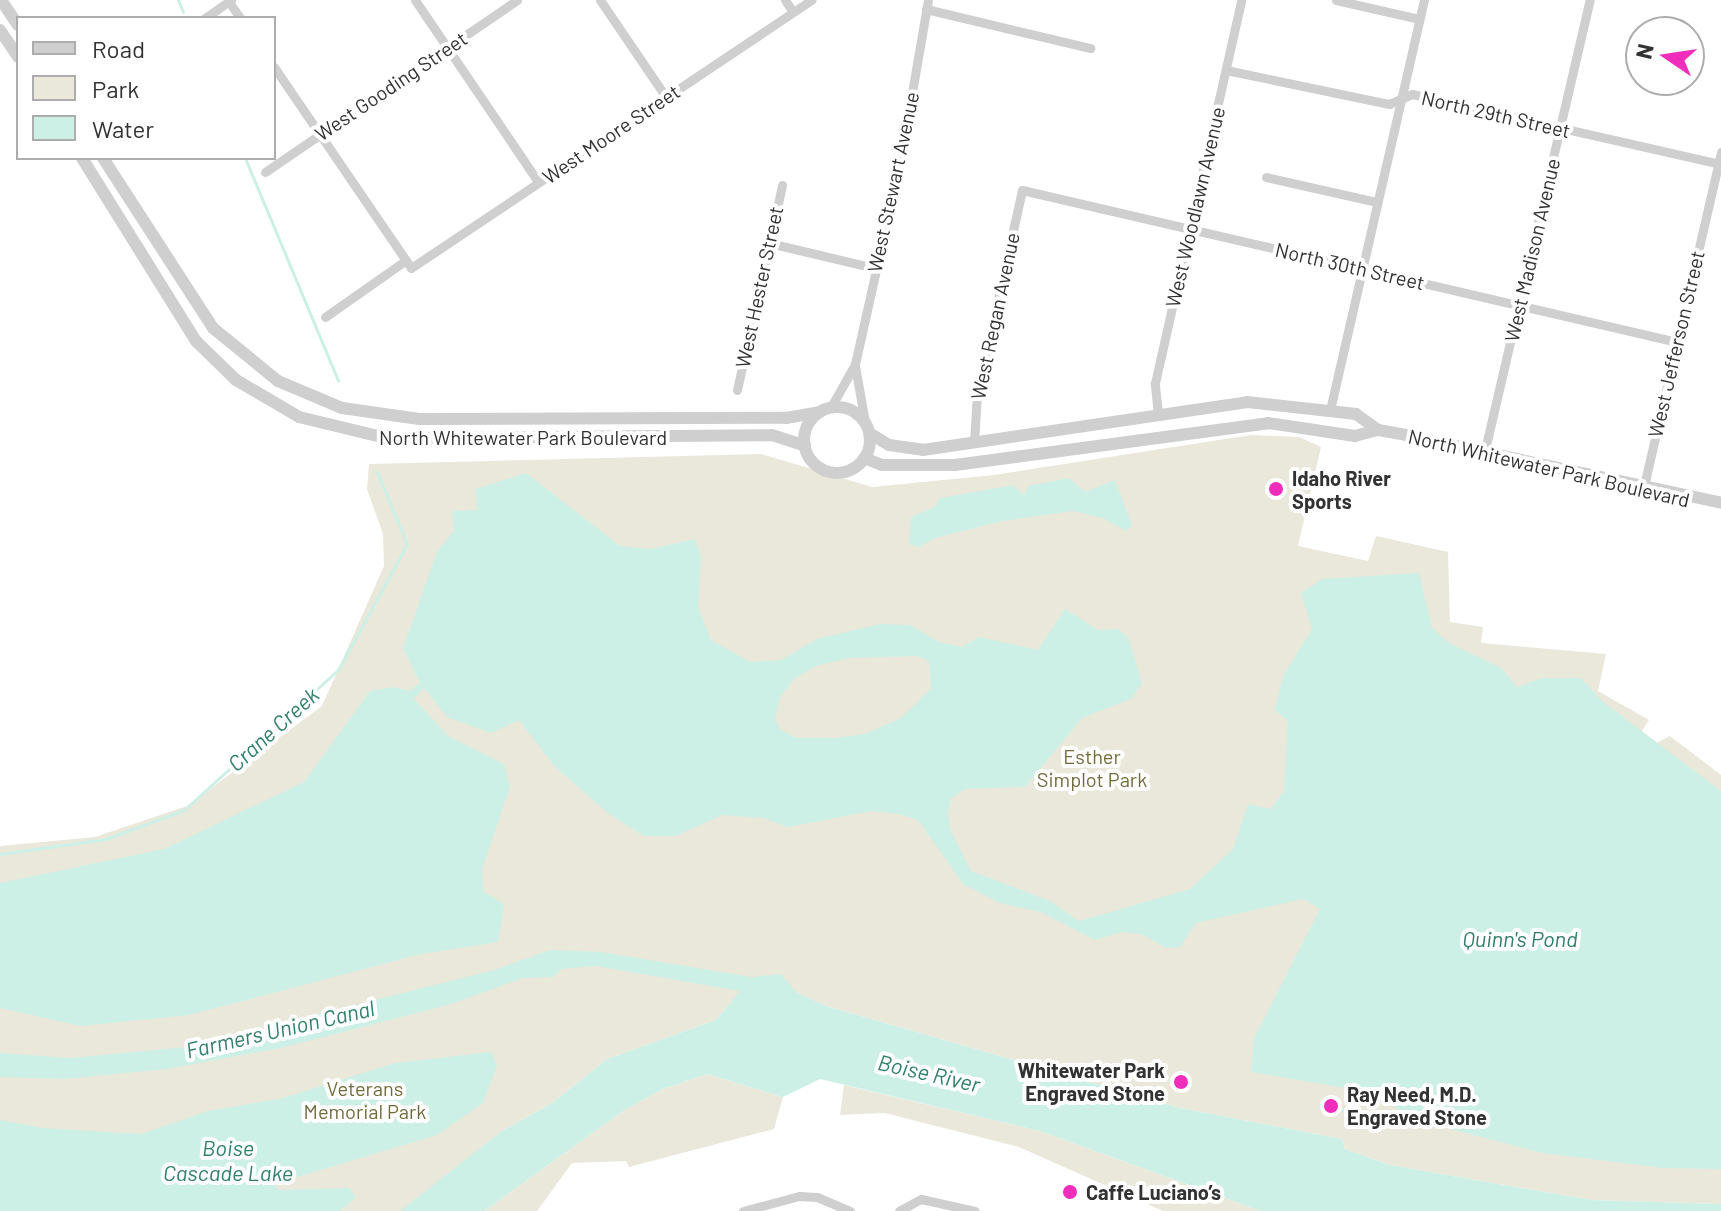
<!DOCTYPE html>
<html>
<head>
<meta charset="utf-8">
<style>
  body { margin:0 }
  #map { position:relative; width:1721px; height:1211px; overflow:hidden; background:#fff; font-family:Barlow,sans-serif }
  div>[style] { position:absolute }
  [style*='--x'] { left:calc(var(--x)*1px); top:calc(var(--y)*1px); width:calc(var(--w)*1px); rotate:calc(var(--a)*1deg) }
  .green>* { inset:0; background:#eae8da }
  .water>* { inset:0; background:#ccf0e6 }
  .stream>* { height:3px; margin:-1.5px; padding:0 1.5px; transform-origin:1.5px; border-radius:1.5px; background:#ccf0e6 }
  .minor>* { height:9px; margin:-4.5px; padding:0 4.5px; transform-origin:4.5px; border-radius:4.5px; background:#cfcfcf }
  .tertiary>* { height:12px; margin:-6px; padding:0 6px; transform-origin:6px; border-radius:6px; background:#cfcfcf }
  .tertiary>.ring { margin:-6px; padding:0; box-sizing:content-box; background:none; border:12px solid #cfcfcf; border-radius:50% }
  .dots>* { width:22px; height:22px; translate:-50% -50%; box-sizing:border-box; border:4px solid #fff; border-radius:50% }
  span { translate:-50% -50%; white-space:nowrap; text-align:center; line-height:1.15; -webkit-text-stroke:8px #fff; paint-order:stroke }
  .street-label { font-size:20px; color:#323232 }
  .poi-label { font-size:20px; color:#323232; font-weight:700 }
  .left { translate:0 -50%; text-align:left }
  .right { translate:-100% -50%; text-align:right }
  .park-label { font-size:20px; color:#726c3c }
  .water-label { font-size:22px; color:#31806b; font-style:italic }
  .legend { position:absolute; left:16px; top:16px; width:260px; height:144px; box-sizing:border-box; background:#fff; border:2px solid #adadad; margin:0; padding:10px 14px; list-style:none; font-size:24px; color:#323232 }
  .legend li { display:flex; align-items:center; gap:16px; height:40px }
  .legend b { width:40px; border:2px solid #adadad }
  .north { position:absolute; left:1625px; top:16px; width:80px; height:80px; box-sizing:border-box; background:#fff; border:2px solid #adadad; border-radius:50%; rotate:283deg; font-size:22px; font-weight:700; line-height:32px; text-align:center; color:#323232 }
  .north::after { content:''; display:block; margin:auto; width:28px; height:36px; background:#f02ebb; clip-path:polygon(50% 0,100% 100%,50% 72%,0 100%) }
</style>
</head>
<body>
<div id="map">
  <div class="green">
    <div style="clip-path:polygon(1251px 435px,1299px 437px,1321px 447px,1298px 546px,1368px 561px,1376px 536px,1448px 552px,1450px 622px,1483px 627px,1481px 643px,1606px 654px,1598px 691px,1649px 720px,1642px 731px,1656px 743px,1670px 736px,1721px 775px,1721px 1204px,1591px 1200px,1390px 1165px,1345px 1149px,1342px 1139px,1180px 1108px,826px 1006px,796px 992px,725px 1009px,716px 1020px,607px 1059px,552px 1103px,502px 1131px,404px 1211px,0 1211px,0 846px,95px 837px,187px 806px,322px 706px,384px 566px,383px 534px,367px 489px,369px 464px,761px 454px,872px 487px,994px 475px)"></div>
    <div style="clip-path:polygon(707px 1074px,783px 1097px,774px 1129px,629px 1167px,626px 1161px,572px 1163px,537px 1211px,484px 1211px,623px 1111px,663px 1089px)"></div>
    <div style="clip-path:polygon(844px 1085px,1040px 1131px,1261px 1211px,1163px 1211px,1019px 1147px,885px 1113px,840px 1115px)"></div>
  </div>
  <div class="water">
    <div style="clip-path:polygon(evenodd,526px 473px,620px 546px,651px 549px,695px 539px,701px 557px,698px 607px,711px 640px,750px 662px,781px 660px,817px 639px,880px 624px,911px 625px,939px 642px,962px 647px,979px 637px,1038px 650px,1065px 609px,1098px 630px,1118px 629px,1128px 637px,1142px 683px,1131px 699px,1082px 718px,1025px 787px,964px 789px,951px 799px,948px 813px,950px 829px,971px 871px,1050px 901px,1079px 921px,1190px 889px,1233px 849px,1248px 804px,1271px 809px,1284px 791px,1288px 721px,1275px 710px,1283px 676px,1312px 629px,1301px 593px,1322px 579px,1419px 573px,1432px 628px,1449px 643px,1501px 668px,1517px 687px,1542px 678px,1581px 678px,1602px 701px,1721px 791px,1721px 1169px,1664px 1168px,1542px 1153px,1416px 1120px,1369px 1092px,1251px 1072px,1254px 1038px,1320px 909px,1303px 899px,1196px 923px,1180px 947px,1166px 948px,1142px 934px,1121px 932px,1095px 940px,1041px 912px,1000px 903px,963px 884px,918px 820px,899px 814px,871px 811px,788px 827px,763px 818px,722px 815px,676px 836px,644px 836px,609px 814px,555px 767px,519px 720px,491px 733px,447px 717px,424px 688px,414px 699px,448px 736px,504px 764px,510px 787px,482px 869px,483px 891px,504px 904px,498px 942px,421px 954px,189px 1015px,81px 1026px,0 1008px,0 883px,164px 849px,304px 782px,370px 691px,394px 687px,409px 691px,420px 683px,403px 648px,437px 552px,454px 531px,452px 511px,477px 510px,476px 489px,526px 473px,917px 656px,929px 661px,931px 689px,901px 718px,865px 734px,834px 738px,796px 738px,780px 729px,775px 719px,780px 697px,795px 678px,816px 666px,849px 658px,917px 656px)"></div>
    <div style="clip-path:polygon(1069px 478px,1085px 492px,1115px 480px,1132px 525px,1126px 531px,1103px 518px,1073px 511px,1002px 521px,935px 538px,919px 547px,909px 544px,911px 517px,935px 507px,940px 498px,1013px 485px,1024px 496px,1028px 486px)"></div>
    <div style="clip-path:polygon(550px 950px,601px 952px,751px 977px,781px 974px,796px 992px,826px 1006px,1180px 1108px,1342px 1139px,1345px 1149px,1390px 1165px,1591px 1200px,1721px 1204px,1721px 1211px,1261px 1211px,1040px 1131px,820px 1079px,783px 1097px,707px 1074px,663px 1089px,623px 1111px,484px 1211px,400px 1211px,502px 1131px,552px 1103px,607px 1059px,716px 1020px,740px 991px,596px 966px,562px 969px,553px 977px,523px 978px,451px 1004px,285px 1047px,167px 1069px,65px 1079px,0 1077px,0 1053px,70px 1058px,187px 1047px,494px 970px)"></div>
    <div style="clip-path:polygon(491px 1052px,497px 1065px,483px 1103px,437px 1135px,274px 1184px,279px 1190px,349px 1188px,356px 1197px,340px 1211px,0 1211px,0 1120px,43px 1128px,141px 1134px,208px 1111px,283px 1098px,395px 1063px)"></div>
  </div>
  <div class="stream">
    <div style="--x:178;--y:0;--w:13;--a:67"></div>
    <div style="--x:245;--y:158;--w:241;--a:67.3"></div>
    <div style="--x:0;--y:854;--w:107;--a:-8.1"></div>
    <div style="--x:106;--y:839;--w:83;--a:-20.4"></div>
    <div style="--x:184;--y:810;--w:208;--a:-42.3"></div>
    <div style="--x:338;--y:670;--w:144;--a:-61.3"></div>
    <div style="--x:407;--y:544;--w:78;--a:-112.6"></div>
  </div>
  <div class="minor">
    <div style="--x:415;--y:0;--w:220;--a:55.9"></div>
    <div style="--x:600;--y:0;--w:117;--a:55.8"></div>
    <div style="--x:785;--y:0;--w:14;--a:56"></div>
    <div style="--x:1336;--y:0;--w:85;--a:12.9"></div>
    <div style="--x:229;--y:2;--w:19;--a:55"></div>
    <div style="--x:926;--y:9;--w:169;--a:13.4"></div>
    <div style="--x:205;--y:18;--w:32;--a:-35"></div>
    <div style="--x:274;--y:67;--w:243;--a:55.7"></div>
    <div style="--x:411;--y:268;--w:482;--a:-33.8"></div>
    <div style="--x:1226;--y:70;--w:167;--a:11.8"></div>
    <div style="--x:1389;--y:104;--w:25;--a:-23"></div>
    <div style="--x:1412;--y:94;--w:317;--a:12.8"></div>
    <div style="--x:265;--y:172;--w:305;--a:-34.3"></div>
    <div style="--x:1266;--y:177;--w:114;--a:12.7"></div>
    <div style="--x:769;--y:243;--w:109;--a:13.3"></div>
    <div style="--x:325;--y:317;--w:99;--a:-35.1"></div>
    <div style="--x:855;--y:366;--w:57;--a:79.9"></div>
    <div style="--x:737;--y:390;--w:210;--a:-77.6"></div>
    <div style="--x:831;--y:407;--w:49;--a:-60.8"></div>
    <div style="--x:855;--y:364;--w:207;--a:-77.4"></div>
    <div style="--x:900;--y:162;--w:164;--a:-80.2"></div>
    <div style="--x:1330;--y:410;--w:421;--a:-77.1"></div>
    <div style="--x:1158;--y:414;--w:31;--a:-96"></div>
    <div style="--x:1155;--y:383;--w:393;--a:-77.3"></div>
    <div style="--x:974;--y:443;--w:50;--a:-86.6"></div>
    <div style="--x:977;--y:393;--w:208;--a:-77.5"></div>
    <div style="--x:1022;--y:190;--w:672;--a:13.06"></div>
    <div style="--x:1484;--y:454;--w:466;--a:-76.9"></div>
    <div style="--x:1643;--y:490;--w:347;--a:-77"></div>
    <div style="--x:743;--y:1211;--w:58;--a:-15"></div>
    <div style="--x:799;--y:1196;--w:18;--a:3"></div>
    <div style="--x:817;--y:1197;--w:36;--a:23"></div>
    <div style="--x:899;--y:1211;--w:25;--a:-29"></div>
    <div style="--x:921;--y:1199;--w:55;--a:12.5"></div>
  </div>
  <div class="tertiary">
    <div style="--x:1;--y:0;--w:30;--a:56"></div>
    <div style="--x:0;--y:30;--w:32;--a:56"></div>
    <div style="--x:82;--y:158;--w:216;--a:58.1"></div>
    <div style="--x:196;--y:341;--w:56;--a:44.3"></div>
    <div style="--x:236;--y:380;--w:73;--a:30.4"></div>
    <div style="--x:299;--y:417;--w:89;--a:13.6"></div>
    <div style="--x:386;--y:438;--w:386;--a:-0.4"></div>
    <div style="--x:772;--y:435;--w:35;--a:18"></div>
    <div style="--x:103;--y:158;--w:202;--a:57.1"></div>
    <div style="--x:213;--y:328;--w:84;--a:39.2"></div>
    <div style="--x:278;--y:381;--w:69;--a:22.9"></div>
    <div style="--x:342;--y:408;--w:78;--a:8.1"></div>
    <div style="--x:419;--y:419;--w:367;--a:-0.2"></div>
    <div style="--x:786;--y:418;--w:34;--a:-10"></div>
    <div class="ring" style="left:804px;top:407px;width:54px;height:54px"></div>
    <div style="--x:869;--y:433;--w:23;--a:31"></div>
    <div style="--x:889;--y:445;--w:34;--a:8"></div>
    <div style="--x:923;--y:450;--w:328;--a:-8.4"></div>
    <div style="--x:1247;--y:402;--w:110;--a:6.3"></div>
    <div style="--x:1356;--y:414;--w:27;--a:36"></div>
    <div style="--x:864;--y:458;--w:19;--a:21"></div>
    <div style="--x:882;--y:465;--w:73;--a:0"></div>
    <div style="--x:955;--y:465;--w:316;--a:-7.6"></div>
    <div style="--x:1268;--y:423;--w:88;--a:8.5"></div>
    <div style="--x:1355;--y:436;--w:24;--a:-15"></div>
    <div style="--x:1378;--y:430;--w:27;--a:10"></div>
    <div style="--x:1405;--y:435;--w:323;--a:12.1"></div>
  </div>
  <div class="dots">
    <div style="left:1276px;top:489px;background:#f02ebb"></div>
    <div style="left:1181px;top:1082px;background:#f02ebb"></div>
    <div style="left:1331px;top:1106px;background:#f02ebb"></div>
    <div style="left:1070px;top:1192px;background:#f02ebb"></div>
  </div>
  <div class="street-label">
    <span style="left:391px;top:86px;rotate:-34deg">West Gooding Street</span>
    <span style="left:1496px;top:114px;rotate:13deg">North 29th Street</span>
    <span style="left:611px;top:134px;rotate:-34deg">West Moore Street</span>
    <span style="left:893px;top:182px;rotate:-78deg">West Stewart Avenue</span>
    <span style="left:1195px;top:207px;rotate:-77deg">West Woodlawn Avenue</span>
    <span style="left:1532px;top:250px;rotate:-77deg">West Madison Avenue</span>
    <span style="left:1350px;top:266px;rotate:13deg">North 30th Street</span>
    <span style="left:759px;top:287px;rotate:-78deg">West Hester Street</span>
    <span style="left:995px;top:316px;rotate:-78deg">West Regan Avenue</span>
    <span style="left:1676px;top:344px;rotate:-77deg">West Jefferson Street</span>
    <span style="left:523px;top:437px">North Whitewater Park Boulevard</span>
    <span style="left:1549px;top:468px;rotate:13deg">North Whitewater Park Boulevard</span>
  </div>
  <div class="poi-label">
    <span class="left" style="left:1292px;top:490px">Idaho River<br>Sports</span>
    <span class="right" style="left:1165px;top:1082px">Whitewater Park<br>Engraved Stone</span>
    <span class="left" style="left:1347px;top:1106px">Ray Need, M.D.<br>Engraved Stone</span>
    <span class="left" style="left:1086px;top:1192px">Caffe Luciano’s</span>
  </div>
  <div class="park-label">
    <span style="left:1092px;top:768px">Esther<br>Simplot Park</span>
    <span style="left:365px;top:1100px">Veterans<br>Memorial Park</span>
  </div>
  <div class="water-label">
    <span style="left:273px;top:729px;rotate:-42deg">Crane Creek</span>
    <span style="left:1520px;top:939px">Quinn's Pond</span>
    <span style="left:280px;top:1029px;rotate:-13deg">Farmers Union Canal</span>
    <span style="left:929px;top:1073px;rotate:13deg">Boise River</span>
    <span style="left:228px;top:1160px">Boise<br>Cascade Lake</span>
  </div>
  <ul class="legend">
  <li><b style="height:10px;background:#cfcfcf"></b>Road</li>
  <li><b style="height:22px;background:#eae8da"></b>Park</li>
  <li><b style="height:22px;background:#ccf0e6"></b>Water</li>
  </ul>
  <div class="north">N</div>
</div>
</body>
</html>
